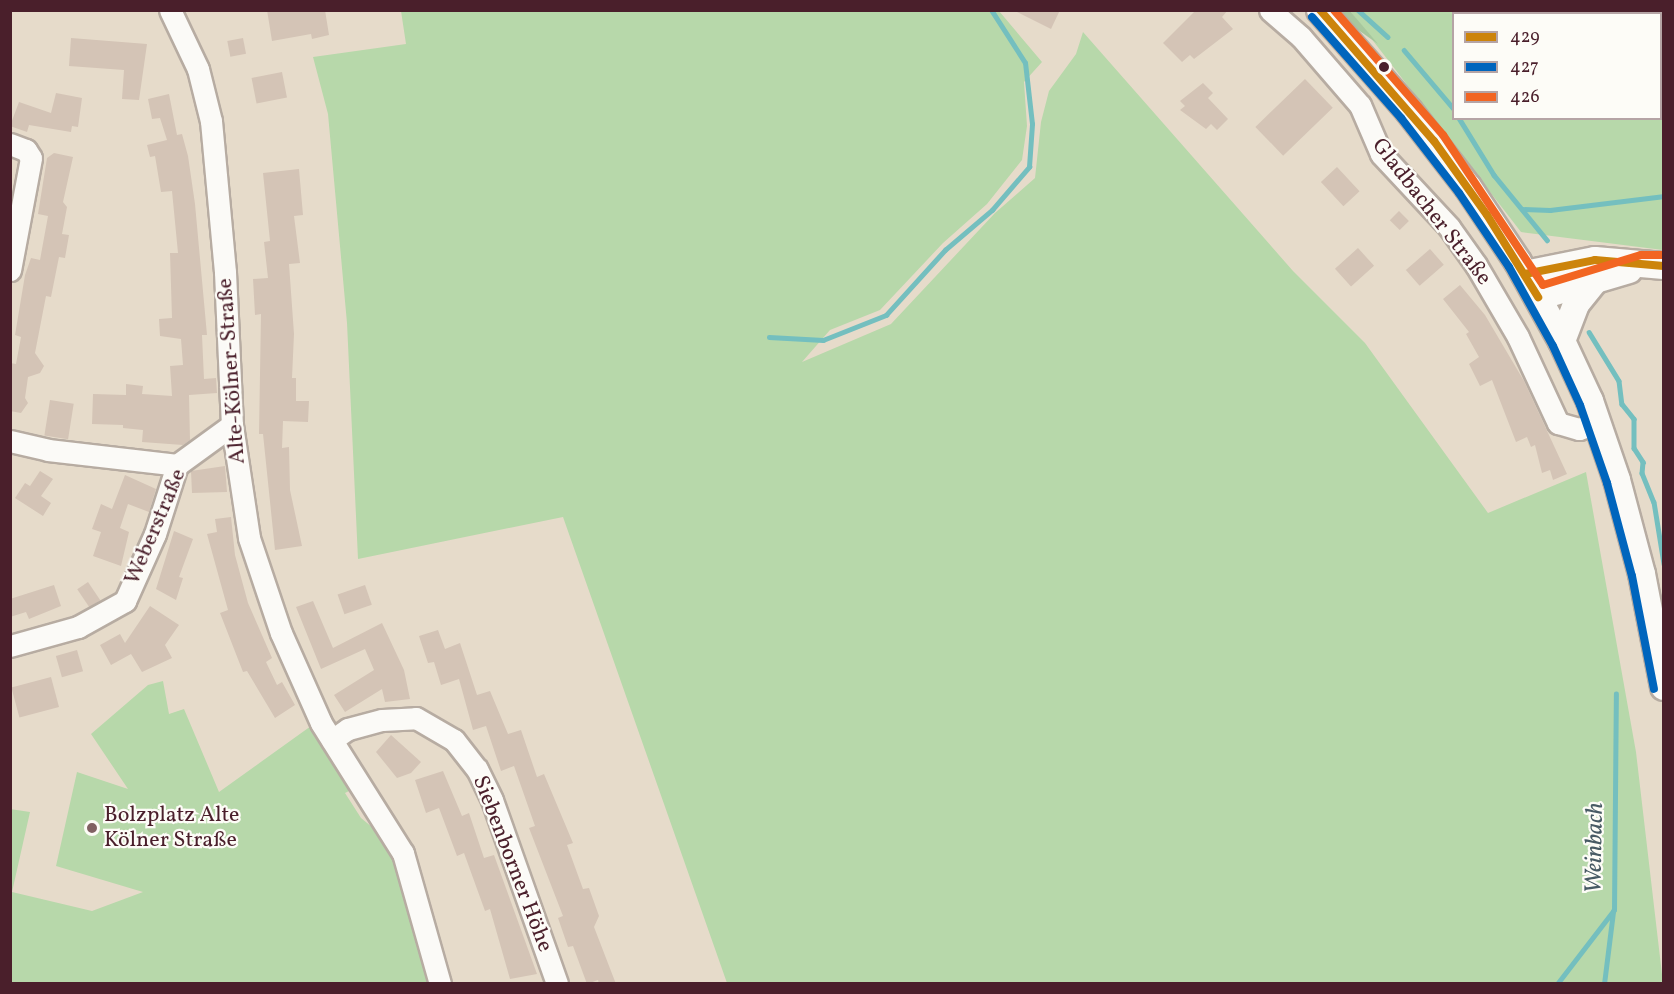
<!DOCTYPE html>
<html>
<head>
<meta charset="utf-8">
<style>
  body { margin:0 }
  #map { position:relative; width:1674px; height:994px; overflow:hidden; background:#e6dbca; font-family:Vollkorn,serif }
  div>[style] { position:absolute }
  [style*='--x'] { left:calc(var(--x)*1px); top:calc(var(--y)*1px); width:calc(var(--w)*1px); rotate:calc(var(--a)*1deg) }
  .green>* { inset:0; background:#b7d8aa }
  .forest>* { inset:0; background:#a7c79e }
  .stream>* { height:4.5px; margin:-2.25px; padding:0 2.25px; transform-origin:2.25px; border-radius:2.25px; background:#74bfbf }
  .building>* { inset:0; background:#d4c4b6; transform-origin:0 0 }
  .roads { filter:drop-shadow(2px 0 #b7aca2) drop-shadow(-2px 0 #b7aca2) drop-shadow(0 2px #b7aca2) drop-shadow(0 -2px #b7aca2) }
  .minor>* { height:21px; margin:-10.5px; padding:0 10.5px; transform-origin:10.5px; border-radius:10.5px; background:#fbfaf7 }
  .major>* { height:26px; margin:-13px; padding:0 13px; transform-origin:13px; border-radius:13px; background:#fbfaf7 }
  .bus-1>* { height:8px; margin:-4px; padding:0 4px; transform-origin:4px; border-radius:4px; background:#cc840b }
  .bus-2>* { height:8px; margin:-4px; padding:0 4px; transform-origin:4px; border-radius:4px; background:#0065bd }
  .bus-3>* { height:8px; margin:-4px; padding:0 4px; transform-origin:4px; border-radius:4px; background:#f26522 }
  .dots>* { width:16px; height:16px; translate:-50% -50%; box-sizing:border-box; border:3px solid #fdfcf7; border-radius:50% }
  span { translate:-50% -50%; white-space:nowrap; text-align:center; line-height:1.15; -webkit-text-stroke:4.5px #fdfcf7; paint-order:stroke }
  .street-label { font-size:22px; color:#4a1f2b }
  .poi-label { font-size:22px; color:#4a1f2b }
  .left { translate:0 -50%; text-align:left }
  .water-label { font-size:24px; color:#475a64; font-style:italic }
  .frame { position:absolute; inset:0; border:12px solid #4a1f2b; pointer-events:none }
  .legend { position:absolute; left:1452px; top:12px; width:210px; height:108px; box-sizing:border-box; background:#fdfcf7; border:2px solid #b5a4a5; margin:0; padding:8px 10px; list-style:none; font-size:18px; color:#4a1f2b }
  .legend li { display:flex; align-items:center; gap:12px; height:30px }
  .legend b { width:30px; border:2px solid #b5a4a5 }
</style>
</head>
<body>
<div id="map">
  <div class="green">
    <div style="clip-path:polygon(401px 11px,999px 11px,1042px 62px,1024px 82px,1027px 126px,1022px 160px,987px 204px,943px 243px,880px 310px,830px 330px,802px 362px,891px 324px,995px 213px,1035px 178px,1041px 122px,1049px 91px,1076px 54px,1083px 32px,1293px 271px,1365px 343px,1488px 513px,1586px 472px,1636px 752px,1663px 983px,727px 983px,563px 517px,358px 559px,347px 323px,328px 114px,313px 57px,406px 44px)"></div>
    <div style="clip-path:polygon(evenodd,1350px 11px,1663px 11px,1663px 250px,1521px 232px,1350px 11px,1454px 14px,1660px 14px,1660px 118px,1454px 118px,1454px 14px)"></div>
    <div style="clip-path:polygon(163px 681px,169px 714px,184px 709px,219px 792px,318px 721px,361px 785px,345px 793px,361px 818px,396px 847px,429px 983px,11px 983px,10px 809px,30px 812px,12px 892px,92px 911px,143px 892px,56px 866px,77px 772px,128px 789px,91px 734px,148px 685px)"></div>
  </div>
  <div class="forest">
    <div style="clip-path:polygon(1337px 11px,1350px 11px,1378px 44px,1347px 22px)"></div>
  </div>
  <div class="stream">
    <div style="--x:1358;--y:10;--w:40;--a:42"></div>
    <div style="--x:1404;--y:50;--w:77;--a:49.7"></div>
    <div style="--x:1459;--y:118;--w:67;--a:58.4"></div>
    <div style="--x:1494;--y:175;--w:84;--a:50.8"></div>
    <div style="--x:1522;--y:209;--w:28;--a:2"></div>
    <div style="--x:1550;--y:210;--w:115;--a:-7"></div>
    <div style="--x:1589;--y:332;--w:57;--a:58.5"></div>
    <div style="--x:1619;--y:381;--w:23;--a:83"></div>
    <div style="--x:1622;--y:404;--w:19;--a:51"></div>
    <div style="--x:1634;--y:419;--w:29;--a:90"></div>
    <div style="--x:1634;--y:448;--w:17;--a:57"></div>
    <div style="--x:1643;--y:462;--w:11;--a:95"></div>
    <div style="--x:1642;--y:473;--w:31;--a:68"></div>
    <div style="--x:1654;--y:502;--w:63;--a:80.8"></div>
    <div style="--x:769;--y:337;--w:54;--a:3.2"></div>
    <div style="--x:823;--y:340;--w:68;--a:-21.6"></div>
    <div style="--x:886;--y:315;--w:88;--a:-47.8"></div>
    <div style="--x:945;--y:250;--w:62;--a:-40.4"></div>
    <div style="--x:992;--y:210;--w:57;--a:-49.3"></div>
    <div style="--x:1029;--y:167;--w:43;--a:-86"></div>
    <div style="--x:1032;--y:124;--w:61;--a:-96.5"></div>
    <div style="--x:1025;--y:63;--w:63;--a:-122.7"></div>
    <div style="--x:1557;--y:984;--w:93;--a:-52.4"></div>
    <div style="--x:1614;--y:910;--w:216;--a:-89.5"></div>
    <div style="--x:1604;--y:984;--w:73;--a:-82.9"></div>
  </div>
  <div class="building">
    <div style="clip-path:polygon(267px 10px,325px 10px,329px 35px,312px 39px,311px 34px,272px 41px)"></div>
    <div style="clip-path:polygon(1013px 10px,1060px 10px,1051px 29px)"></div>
    <div style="clip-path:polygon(1196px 10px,1228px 10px,1222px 17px,1233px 29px,1194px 59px,1190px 55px,1182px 62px,1163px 43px)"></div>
    <div style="clip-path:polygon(71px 38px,147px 44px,139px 100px,122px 99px,124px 70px,69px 66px)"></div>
    <div style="left:243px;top:38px;width:16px;height:16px;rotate:79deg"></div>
    <div style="left:282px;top:72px;width:26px;height:31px;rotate:79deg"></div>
    <div style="left:1305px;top:79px;width:40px;height:69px;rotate:46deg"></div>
    <div style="clip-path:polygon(1203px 83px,1213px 93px,1208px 98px,1228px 119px,1217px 130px,1211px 124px,1206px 129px,1180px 110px,1185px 106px,1180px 101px)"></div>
    <div style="clip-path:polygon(56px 93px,82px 98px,78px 127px,72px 126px,71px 132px,29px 125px,27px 132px,10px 126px,19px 102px,51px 113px)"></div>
    <div style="clip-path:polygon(169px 94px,177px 135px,182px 134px,188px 156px,195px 204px,207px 335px,202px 335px,204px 379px,216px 378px,217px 393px,189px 395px,190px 440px,183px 445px,142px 442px,143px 430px,123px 428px,123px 425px,92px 424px,93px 394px,126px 395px,126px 384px,143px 386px,142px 394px,172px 396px,170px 366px,183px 365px,181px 339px,160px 336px,159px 319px,172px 318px,170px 253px,178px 253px,172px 191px,161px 192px,155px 156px,150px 157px,147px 145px,167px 140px,160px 118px,152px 119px,148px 99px)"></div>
    <div style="clip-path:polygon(54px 153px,73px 157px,63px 202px,67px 207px,62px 234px,69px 235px,65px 258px,59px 257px,51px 297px,46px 296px,35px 353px,44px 366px,40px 373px,28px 377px,25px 398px,28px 403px,21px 413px,10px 411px,10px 363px,16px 364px,21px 337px,15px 335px,25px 275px,31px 258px,40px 260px,48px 216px,38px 214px,47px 158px)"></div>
    <div style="left:1337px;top:167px;width:33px;height:22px;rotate:47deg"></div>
    <div style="clip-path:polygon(299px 169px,303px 215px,294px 216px,300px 263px,289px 264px,294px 334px,292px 378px,296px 378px,296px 401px,309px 401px,308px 422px,283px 421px,282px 448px,289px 447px,290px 490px,302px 546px,275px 550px,263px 434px,259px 434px,261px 314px,255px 315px,253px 279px,268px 278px,264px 242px,270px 241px,263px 173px)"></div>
    <div style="left:1399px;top:211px;width:14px;height:13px;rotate:45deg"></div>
    <div style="left:1358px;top:248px;width:24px;height:31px;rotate:48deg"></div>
    <div style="left:1430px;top:249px;width:21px;height:32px;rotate:49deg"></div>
    <div style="clip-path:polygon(1460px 285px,1485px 315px,1524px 381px,1567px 474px,1553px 480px,1550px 470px,1542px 473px,1535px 445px,1531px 447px,1527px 437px,1516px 442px,1492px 380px,1480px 386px,1469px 364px,1479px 357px,1466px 334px,1469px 332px,1443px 299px)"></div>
    <div style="left:50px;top:400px;width:24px;height:36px;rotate:9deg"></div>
    <div style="clip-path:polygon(225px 466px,227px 492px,192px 493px,191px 471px)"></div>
    <div style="clip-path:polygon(40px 471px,53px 479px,41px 496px,51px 503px,43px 516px,15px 498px,25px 483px,30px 486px)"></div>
    <div style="clip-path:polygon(125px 475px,156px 489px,149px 512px,128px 504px,120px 528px,129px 532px,121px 566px,93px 556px,101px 532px,92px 529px,101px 504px,112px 509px)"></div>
    <div style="clip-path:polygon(231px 517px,235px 555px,248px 603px,272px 658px,266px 662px,277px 685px,282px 682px,295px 705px,275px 718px,247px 671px,243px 672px,220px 613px,228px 610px,207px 534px,217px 532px,215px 519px)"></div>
    <div style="clip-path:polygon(174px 531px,193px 539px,179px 577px,183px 578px,176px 600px,156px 589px)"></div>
    <div style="left:88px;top:582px;width:22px;height:13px;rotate:56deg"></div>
    <div style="clip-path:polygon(54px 585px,61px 606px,29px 619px,26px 612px,10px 617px,10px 599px)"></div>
    <div style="left:365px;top:585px;width:21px;height:29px;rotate:71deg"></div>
    <div style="clip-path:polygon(313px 601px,333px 648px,382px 623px,404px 670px,410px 699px,385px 702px,382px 689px,345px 712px,334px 695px,374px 670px,365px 649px,321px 669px,296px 607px)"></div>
    <div style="clip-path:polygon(150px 606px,179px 625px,165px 645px,172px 658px,142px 672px,131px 654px,111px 665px,100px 645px,120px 634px,125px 643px)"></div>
    <div style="clip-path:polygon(438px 630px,445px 649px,460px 643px,477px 695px,490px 691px,508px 734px,521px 730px,537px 777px,544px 774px,573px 843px,567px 845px,583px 889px,589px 888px,599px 916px,594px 927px,616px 984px,599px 984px,598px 980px,587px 984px,573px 946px,568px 947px,558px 918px,563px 916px,529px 828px,535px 826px,514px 766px,501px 771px,486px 726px,473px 730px,459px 679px,441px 685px,434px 662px,428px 663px,419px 636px)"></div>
    <div style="left:77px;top:650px;width:22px;height:22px;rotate:74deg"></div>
    <div style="left:51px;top:677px;width:31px;height:41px;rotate:75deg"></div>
    <div style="clip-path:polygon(391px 735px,421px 762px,411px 773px,397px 778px,376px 752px)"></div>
    <div style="clip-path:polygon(443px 771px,462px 816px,469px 813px,484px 858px,494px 855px,537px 974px,510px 979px,490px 909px,485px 911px,464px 853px,457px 856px,439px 808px,426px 813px,415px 780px)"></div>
  </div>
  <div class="roads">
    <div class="minor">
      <div style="--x:170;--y:10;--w:65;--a:64.6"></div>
      <div style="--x:198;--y:69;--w:54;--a:76"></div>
      <div style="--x:211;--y:121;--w:152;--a:84.7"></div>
      <div style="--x:225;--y:272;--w:153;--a:87.4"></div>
      <div style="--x:232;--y:425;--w:114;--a:81.4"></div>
      <div style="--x:249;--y:538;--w:100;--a:71.4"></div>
      <div style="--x:281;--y:633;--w:98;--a:66"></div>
      <div style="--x:321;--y:723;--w:154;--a:57.8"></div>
      <div style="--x:403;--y:853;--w:136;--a:74.2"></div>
      <div style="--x:1270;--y:10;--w:41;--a:41.1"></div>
      <div style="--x:1301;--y:37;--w:90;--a:49.1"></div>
      <div style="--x:1360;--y:105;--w:53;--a:66.8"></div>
      <div style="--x:1381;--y:154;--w:100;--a:47"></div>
      <div style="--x:1449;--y:227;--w:47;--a:54.6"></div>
      <div style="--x:1476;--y:265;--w:83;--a:59.7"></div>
      <div style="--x:1518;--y:337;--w:95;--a:65.1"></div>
      <div style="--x:1558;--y:423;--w:22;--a:16"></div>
      <div style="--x:1579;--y:429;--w:20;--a:-18"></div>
      <div style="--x:10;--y:144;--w:17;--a:21"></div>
      <div style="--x:26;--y:150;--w:9;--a:58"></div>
      <div style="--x:31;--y:158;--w:114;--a:100.6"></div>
      <div style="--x:10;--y:441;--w:39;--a:13"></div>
      <div style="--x:48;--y:450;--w:130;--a:6.6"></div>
      <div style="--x:10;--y:646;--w:71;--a:-15.6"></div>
      <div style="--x:78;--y:627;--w:54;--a:-29"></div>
      <div style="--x:125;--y:601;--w:73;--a:-65.9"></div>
      <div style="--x:155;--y:534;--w:72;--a:-72.3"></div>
      <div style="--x:177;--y:465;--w:68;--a:-36"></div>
      <div style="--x:332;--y:740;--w:19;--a:-35"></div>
      <div style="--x:348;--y:729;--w:35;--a:-15"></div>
      <div style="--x:382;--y:720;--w:34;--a:-3"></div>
      <div style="--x:416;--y:718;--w:44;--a:30.1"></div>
      <div style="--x:454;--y:740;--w:37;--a:52"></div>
      <div style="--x:477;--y:769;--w:34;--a:64"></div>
      <div style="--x:492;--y:800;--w:195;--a:70.5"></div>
    </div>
    <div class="major">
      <div style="--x:1320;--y:10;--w:135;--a:48.6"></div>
      <div style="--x:1409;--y:111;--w:96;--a:52.2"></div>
      <div style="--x:1468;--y:187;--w:90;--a:56.3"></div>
      <div style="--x:1518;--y:262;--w:90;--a:60.9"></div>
      <div style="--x:1562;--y:341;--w:66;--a:65"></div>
      <div style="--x:1590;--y:401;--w:83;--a:71.1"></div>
      <div style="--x:1617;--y:480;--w:97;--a:75.1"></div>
      <div style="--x:1642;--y:574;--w:115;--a:79"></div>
      <div style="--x:1525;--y:274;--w:71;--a:-11.3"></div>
      <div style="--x:1595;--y:260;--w:69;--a:5"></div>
      <div style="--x:1538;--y:297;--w:95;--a:-16.5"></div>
      <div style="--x:1562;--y:341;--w:40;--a:-69"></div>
      <div style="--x:1576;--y:304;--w:32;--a:-51"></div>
    </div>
  </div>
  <div class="bus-1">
    <div style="--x:1320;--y:10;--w:174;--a:49"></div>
    <div style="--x:1434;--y:141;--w:91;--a:54.4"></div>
    <div style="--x:1487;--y:215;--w:97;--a:58.1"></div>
    <div style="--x:1525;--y:274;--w:71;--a:-11.3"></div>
    <div style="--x:1595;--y:260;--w:69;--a:5"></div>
  </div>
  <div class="bus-2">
    <div style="--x:1312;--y:17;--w:135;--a:48.6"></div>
    <div style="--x:1401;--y:118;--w:95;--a:52.3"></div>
    <div style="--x:1459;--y:193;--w:89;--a:56"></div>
    <div style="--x:1509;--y:267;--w:90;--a:60.9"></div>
    <div style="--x:1553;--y:346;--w:65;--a:65.4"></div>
    <div style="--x:1580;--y:405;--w:83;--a:70.9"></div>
    <div style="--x:1607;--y:483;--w:96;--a:75"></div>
    <div style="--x:1632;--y:576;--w:115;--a:79"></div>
  </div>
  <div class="bus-3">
    <div style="--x:1334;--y:10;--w:166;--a:48.9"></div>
    <div style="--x:1443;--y:135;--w:180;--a:56.3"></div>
    <div style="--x:1543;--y:285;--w:102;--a:-17"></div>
    <div style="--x:1641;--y:255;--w:23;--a:0"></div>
  </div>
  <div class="dots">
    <div style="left:1384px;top:67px;background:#4a1f2b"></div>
    <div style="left:92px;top:828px;background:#816163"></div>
  </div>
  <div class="street-label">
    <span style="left:1431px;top:212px;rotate:52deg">Gladbacher Straße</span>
    <span style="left:232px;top:371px;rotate:-94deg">Alte-Kölner-Straße</span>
    <span style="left:156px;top:527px;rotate:-67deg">Weberstraße</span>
    <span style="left:512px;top:864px;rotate:69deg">Siebenborner Höhe</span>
  </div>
  <div class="poi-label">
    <span class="left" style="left:104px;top:828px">Bolzplatz Alte<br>Kölner Straße</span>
  </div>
  <div class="water-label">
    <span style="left:1596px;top:848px;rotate:-89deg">Weinbach</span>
  </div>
  <div class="frame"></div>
  <ul class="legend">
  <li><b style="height:8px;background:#cc840b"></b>429</li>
  <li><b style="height:8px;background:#0065bd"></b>427</li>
  <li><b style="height:8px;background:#f26522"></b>426</li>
  </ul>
</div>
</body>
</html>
